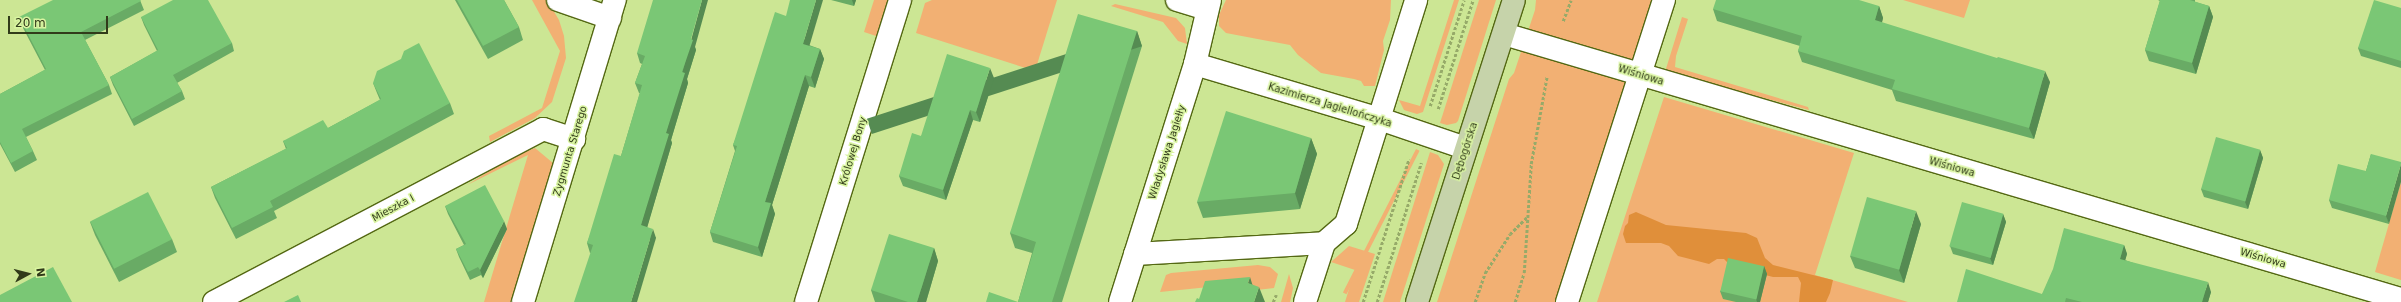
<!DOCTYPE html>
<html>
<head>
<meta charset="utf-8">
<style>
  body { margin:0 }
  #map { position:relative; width:2401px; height:302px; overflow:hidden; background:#cce694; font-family:"DejaVu Sans",sans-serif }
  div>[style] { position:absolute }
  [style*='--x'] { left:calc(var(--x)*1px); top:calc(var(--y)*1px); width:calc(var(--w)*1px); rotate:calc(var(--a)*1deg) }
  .green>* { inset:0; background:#f2b073; transform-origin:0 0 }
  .forest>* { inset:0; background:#e08f3a }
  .path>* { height:2.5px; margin-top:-1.25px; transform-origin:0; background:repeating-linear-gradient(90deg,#96aa69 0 3px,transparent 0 5px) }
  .roads { filter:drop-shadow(1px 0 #546813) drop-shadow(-1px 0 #546813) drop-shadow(0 1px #546813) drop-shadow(0 -1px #546813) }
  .minor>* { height:22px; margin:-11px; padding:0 11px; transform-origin:11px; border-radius:11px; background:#fff }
  .major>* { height:22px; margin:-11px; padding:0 11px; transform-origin:11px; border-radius:11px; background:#c6d3aa }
  .wall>* { inset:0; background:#69ab65 }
  .shaded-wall>* { inset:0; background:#558b52; transform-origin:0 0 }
  .building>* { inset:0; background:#7ac775; transform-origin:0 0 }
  span { translate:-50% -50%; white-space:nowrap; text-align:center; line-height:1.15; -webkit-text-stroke:3px #d9f4a1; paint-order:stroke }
  .street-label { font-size:10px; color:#313b1a }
  .north { position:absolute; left:8px; top:254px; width:40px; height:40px; -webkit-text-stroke:3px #d9f4a1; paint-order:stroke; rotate:83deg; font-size:11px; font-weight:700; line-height:16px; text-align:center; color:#313b1a }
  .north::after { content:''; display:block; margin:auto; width:14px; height:18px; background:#313b1a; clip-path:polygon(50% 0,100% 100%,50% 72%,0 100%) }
  .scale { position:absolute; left:8px; top:16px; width:100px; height:18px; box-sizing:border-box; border:2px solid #313b1a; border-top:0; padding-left:5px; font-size:12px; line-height:14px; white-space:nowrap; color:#313b1a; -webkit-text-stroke:3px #d9f4a1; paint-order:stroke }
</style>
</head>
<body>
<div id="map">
  <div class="green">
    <div style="clip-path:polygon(532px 0,547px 0,559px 20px,564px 36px,566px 58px,552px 102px,535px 118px,490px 142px,489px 136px,542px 108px,560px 51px)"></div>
    <div style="clip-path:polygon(874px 0,890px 0,879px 37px,864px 32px)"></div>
    <div style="clip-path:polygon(932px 0,1057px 0,1035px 71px,916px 33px,925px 3px)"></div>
    <div style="clip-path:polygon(1226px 0,1391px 0,1390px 20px,1383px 41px,1384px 50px,1375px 86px,1364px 86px,1361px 81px,1354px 79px,1321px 73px,1298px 55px,1290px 45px,1226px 33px,1219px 26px,1219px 15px)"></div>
    <div style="clip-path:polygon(1454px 0,1459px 0,1423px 112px,1417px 114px,1404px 110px,1399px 100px,1420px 106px)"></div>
    <div style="clip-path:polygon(1479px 0,1496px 0,1458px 121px,1456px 123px,1447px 125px,1440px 123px)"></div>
    <div style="clip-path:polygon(1536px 0,1652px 0,1645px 30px,1639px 41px,1619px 104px,1620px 112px,1558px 302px,1437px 302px,1509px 79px,1514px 73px,1535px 10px)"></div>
    <div style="clip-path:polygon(1903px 0,1970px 0,1964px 18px)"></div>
    <div style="clip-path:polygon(1115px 4px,1176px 18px,1185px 28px,1187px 44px,1178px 41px,1163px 22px,1111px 6px)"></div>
    <div style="clip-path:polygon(1682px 17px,1688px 19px,1676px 56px,1675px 67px,1808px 107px,1809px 110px,1665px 72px)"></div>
    <div style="clip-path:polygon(1664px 97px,1854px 153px,1815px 275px,1908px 302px,1597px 302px)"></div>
    <div style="clip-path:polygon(535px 148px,553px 163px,554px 173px,516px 302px,484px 302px,528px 155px,467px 185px,510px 158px)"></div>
    <div style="left:1416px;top:149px;width:4px;height:161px;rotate:27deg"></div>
    <div style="clip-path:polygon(1430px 152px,1438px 155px,1444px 164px,1400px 302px,1383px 302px)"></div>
    <div style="clip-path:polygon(2401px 182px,2401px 280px,2375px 272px)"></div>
    <div style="clip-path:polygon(1349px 246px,1375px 254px,1359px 302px,1345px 302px,1355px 270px,1331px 262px)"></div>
    <div style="clip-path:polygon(1258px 265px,1270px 267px,1278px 274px,1274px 288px,1239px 292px,1238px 284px,1160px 292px,1166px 275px,1171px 273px)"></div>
    <div style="clip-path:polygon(1289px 274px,1293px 288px,1291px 298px,1290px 302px,1281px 302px)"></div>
  </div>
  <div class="forest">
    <div style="clip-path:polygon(1636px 212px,1666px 225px,1746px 233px,1757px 238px,1765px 258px,1773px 265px,1833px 280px,1830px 293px,1826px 302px,1799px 302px,1801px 283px,1798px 277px,1773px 277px,1731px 266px,1724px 259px,1717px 259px,1709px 264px,1686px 258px,1678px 256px,1669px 246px,1661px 243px,1626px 243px,1623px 234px,1625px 226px,1628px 223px,1629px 215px)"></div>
  </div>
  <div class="path">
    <div style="--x:1563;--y:21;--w:22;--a:-69"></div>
    <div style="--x:1430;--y:106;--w:111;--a:-72.2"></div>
    <div style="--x:1438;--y:109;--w:114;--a:-72.2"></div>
    <div style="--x:1273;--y:302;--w:8;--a:-67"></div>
    <div style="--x:1363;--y:302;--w:150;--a:-72.2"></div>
    <div style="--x:1377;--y:302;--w:146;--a:-72.4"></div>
    <div style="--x:1475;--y:302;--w:31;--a:-71"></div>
    <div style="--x:1485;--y:273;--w:46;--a:-57.3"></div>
    <div style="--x:1510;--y:234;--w:24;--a:-45"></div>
    <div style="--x:1515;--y:302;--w:30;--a:-73"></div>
    <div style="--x:1524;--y:273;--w:109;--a:-86.3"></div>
    <div style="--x:1531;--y:164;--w:89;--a:-79.7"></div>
  </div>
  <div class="roads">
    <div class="minor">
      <div style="--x:558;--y:0;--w:55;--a:19.1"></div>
      <div style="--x:1177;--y:0;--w:31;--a:17"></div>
      <div style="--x:1504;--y:34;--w:935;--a:16.46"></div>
      <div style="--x:1195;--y:64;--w:193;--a:16.6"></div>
      <div style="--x:1380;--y:119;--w:90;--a:18.8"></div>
      <div style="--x:1135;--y:254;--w:189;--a:-3.3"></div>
      <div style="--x:214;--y:302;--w:372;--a:-27.7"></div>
      <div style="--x:543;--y:129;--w:33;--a:18"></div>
      <div style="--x:523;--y:302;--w:316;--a:-73.1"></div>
      <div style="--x:806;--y:302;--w:316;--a:-72.7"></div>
      <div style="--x:1120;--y:302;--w:250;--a:-72.5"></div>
      <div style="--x:1195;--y:64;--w:66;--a:-76.8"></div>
      <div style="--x:1305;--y:302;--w:62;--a:-72.1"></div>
      <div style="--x:1324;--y:243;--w:29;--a:-41"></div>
      <div style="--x:1346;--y:224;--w:235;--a:-72.6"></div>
      <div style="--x:1567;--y:302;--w:317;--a:-72.2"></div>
    </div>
    <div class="major">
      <div style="--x:1417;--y:302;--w:317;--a:-72.2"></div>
    </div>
  </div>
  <div class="wall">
    <div style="clip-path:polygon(140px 0,144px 10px,85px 40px,109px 85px,112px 94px,26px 137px,33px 151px,37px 160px,15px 172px,0 144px,0 94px,45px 70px,22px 26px,19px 17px)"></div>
    <div style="clip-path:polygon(455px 0,504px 0,519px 27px,523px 40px,488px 59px)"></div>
    <div style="clip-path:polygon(831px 0,856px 0,854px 6px)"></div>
    <div style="clip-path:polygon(2158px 0,2195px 0,2195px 2px,2209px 6px,2213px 17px,2196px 74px,2149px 61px,2145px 50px,2160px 1px)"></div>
    <div style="clip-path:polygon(1879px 6px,1883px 18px,1882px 23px,2050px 82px,2034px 139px,1896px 101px,1892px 90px,1802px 62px,1798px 51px,1800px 46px,1717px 21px,1713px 9px)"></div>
    <div style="clip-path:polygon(2401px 8px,2401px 68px,2361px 56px,2358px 48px)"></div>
    <div style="clip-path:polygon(786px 16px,809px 45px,820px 49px,824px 59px,815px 88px,809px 86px,772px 205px,775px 214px,762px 257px,713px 242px,710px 232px,735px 151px,733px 145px)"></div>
    <div style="clip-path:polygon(141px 17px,232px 43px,234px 51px,177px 83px,182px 91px,185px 99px,134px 126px,113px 85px,110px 77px,157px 51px,144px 25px)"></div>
    <div style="clip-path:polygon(1137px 31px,1142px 46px,1062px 302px,986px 302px,1018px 302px,1032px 253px,1015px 248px,1010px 233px)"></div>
    <div style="clip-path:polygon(695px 47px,696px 50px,687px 79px,688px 83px,671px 140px,672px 143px,647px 227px,656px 238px,590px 253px,587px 243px,621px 156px,640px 93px,639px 93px,635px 83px,642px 64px,640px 63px,637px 53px)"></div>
    <div style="clip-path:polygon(994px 78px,980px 122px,973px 120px,946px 200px,903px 186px,899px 176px,921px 136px)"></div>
    <div style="clip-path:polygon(373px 83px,450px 103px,454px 114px,274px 211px,277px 218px,236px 239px,215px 198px,211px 187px,286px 149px,283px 141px,328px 128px,380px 100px,377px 93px)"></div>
    <div style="clip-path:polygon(1311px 138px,1317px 154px,1300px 209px,1203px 218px,1197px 202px)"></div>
    <div style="clip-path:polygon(2260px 150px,2263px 158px,2248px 209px,2204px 197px,2201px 189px)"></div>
    <div style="clip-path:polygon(2371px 154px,2389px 224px,2332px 208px,2329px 200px,2366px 171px)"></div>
    <div style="clip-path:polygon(445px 206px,507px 229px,483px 278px,481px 275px,470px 280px,459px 257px,456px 249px,464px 245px,448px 214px)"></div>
    <div style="clip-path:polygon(2003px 214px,2006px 222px,1993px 265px,1953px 254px,1950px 246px)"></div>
    <div style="clip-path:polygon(90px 222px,172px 239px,177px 252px,119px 282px,95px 235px)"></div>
    <div style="clip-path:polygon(1921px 224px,1904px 283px,1855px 268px,1850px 256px)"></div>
    <div style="clip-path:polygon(2124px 245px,2127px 254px,2125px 260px,2211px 292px,2208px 302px,1957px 302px,2042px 294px)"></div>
    <div style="clip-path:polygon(934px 248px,938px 261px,926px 302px,875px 302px,871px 290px)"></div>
    <div style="clip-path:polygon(1764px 266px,1767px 274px,1760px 302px,1736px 302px,1723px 299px,1720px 291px)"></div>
  </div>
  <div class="shaded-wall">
    <div style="clip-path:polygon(702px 0,708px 0,695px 47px,696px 50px,687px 79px,688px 83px,671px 140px,672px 143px,645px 235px,641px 225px)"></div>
    <div style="clip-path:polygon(816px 0,823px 0,807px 54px,803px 44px)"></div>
    <div style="clip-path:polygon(852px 0,856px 0,854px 6px)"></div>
    <div style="clip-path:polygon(1879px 6px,1883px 18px,1879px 32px,1875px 20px)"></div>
    <div style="clip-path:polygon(2209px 6px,2213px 17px,2196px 74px,2192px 63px)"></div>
    <div style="left:1137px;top:31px;width:16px;height:284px;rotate:72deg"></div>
    <div style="clip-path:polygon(820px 49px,824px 59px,815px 88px,811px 77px)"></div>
    <div style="clip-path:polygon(990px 68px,994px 78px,980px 122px,976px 112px)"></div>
    <div style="clip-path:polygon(2045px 71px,2050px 82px,2034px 139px,2029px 128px)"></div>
    <div style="clip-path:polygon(805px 75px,809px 86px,772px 205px,775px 214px,762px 257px,758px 247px,765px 202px)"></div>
    <div style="clip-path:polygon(970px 110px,973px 120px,946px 200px,943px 190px)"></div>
    <div style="clip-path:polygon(1311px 138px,1317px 154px,1300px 209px,1295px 193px)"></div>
    <div style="clip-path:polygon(2260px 150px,2263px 158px,2248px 209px,2245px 202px)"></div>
    <div style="clip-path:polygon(2401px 164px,2401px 182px,2389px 224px,2386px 216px)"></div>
    <div style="clip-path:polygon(1916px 211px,1921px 224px,1904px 283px,1899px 270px)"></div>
    <div style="clip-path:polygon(2003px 214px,2006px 222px,1993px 265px,1990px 258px)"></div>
    <div style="clip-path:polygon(504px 221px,507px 229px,483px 278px,480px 270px)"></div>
    <div style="clip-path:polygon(653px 229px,656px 238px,637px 302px,631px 302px)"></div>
    <div style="clip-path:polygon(2124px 245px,2127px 254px,2123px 268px,2120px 259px)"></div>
    <div style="clip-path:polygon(934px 248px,938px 261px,926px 302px,917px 302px)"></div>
    <div style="clip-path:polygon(1764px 266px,1767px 274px,1760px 302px,1757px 302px,1756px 299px)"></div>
    <div style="clip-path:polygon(1250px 277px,1255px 293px,1248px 283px)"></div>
    <div style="clip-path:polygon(2208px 282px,2211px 292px,2208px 302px,2202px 302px)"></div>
    <div style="clip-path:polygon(1259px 287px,1265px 302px,1254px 302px)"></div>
  </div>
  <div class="building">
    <div style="clip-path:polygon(53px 0,140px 0,141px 1px,81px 32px,109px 85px,22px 129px,33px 151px,11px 163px,0 142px,0 94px,46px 69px,19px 17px)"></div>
    <div style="clip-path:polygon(173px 0,208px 0,232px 43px,173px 75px,182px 91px,132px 119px,110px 77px,158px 50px,141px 17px)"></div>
    <div style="clip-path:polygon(457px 0,504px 0,519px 27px,483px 46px)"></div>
    <div style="clip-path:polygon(653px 0,702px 0,691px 39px,693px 40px,682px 72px,685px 73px,666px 133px,669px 134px,641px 225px,653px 229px,631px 302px,574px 302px,593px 245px,587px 243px,614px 154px,621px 156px,642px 85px,635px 83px,645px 56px,637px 53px)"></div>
    <div style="clip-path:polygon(790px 0,816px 0,803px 44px,820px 49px,811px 77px,805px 75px,765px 202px,771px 203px,758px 247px,710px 232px,737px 146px,733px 145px,775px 12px,786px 16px)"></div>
    <div style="clip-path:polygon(1716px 0,1859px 0,1879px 6px,1875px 20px,1997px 58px,1998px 57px,2045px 71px,2029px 128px,1892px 89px,1895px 80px,1798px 51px,1802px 36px,1713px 9px)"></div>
    <div style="clip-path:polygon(2160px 0,2190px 0,2209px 6px,2192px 63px,2145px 50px)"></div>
    <div style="clip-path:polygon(2374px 0,2401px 8px,2401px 61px,2358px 48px)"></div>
    <div style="clip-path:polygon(1078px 14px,1137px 31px,1052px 302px,986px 302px,989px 292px,1018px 302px,1036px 242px,1010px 233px)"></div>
    <div style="clip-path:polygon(419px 43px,450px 103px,270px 201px,273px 207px,232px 228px,211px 187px,287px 148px,283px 141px,323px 120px,328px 128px,381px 99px,373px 83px,377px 71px,401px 59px,404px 51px)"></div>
    <div style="clip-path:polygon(947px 54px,990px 68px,976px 112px,970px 110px,943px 190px,899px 176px,912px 133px,921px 136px)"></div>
    <div style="clip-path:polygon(1226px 111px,1311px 138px,1295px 193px,1197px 202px)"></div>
    <div style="left:2216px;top:137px;width:46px;height:54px;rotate:16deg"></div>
    <div style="clip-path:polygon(2371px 154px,2401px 162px,2401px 164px,2386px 216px,2329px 200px,2338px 164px,2366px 171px)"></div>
    <div style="clip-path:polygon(485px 185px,504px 221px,480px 270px,478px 267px,468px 272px,456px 249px,466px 244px,445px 206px)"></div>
    <div style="left:148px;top:192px;width:53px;height:65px;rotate:63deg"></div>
    <div style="left:1867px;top:197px;width:51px;height:61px;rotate:16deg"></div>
    <div style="left:1962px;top:202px;width:43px;height:46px;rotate:16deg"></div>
    <div style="clip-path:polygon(2064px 228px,2124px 245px,2120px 259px,2208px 282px,2202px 302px,2082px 302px,2066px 298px,2065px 302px,1957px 302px,1966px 269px,2042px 294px,2053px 269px)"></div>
    <div style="clip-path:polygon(889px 234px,934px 248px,917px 302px,908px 302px,871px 290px)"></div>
    <div style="left:1728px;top:258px;width:37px;height:34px;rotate:13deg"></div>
    <div style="clip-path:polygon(53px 267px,72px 302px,0 302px,0 295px)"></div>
    <div style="clip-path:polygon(1250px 277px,1248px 283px,1259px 287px,1254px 302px,1195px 302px,1197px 298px,1199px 299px,1205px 281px)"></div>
    <div style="clip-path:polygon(298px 295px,301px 302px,284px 302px)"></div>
  </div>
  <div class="street-label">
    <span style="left:1641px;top:75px;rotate:17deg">Wiśniowa</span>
    <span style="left:1330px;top:105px;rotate:17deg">Kazimierza Jagiellończyka</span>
    <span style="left:570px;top:151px;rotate:-73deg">Zygmunta Starego</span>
    <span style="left:853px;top:151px;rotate:-73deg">Królowej Bony</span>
    <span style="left:1465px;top:151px;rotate:-72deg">Dębogórska</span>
    <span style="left:1167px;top:152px;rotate:-72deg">Władysława Jagiełły</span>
    <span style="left:1952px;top:167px;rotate:16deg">Wiśniowa</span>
    <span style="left:393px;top:208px;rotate:-28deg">Mieszka I</span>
    <span style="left:2263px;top:258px;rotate:16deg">Wiśniowa</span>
  </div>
  <div class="north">N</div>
  <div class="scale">20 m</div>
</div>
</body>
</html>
